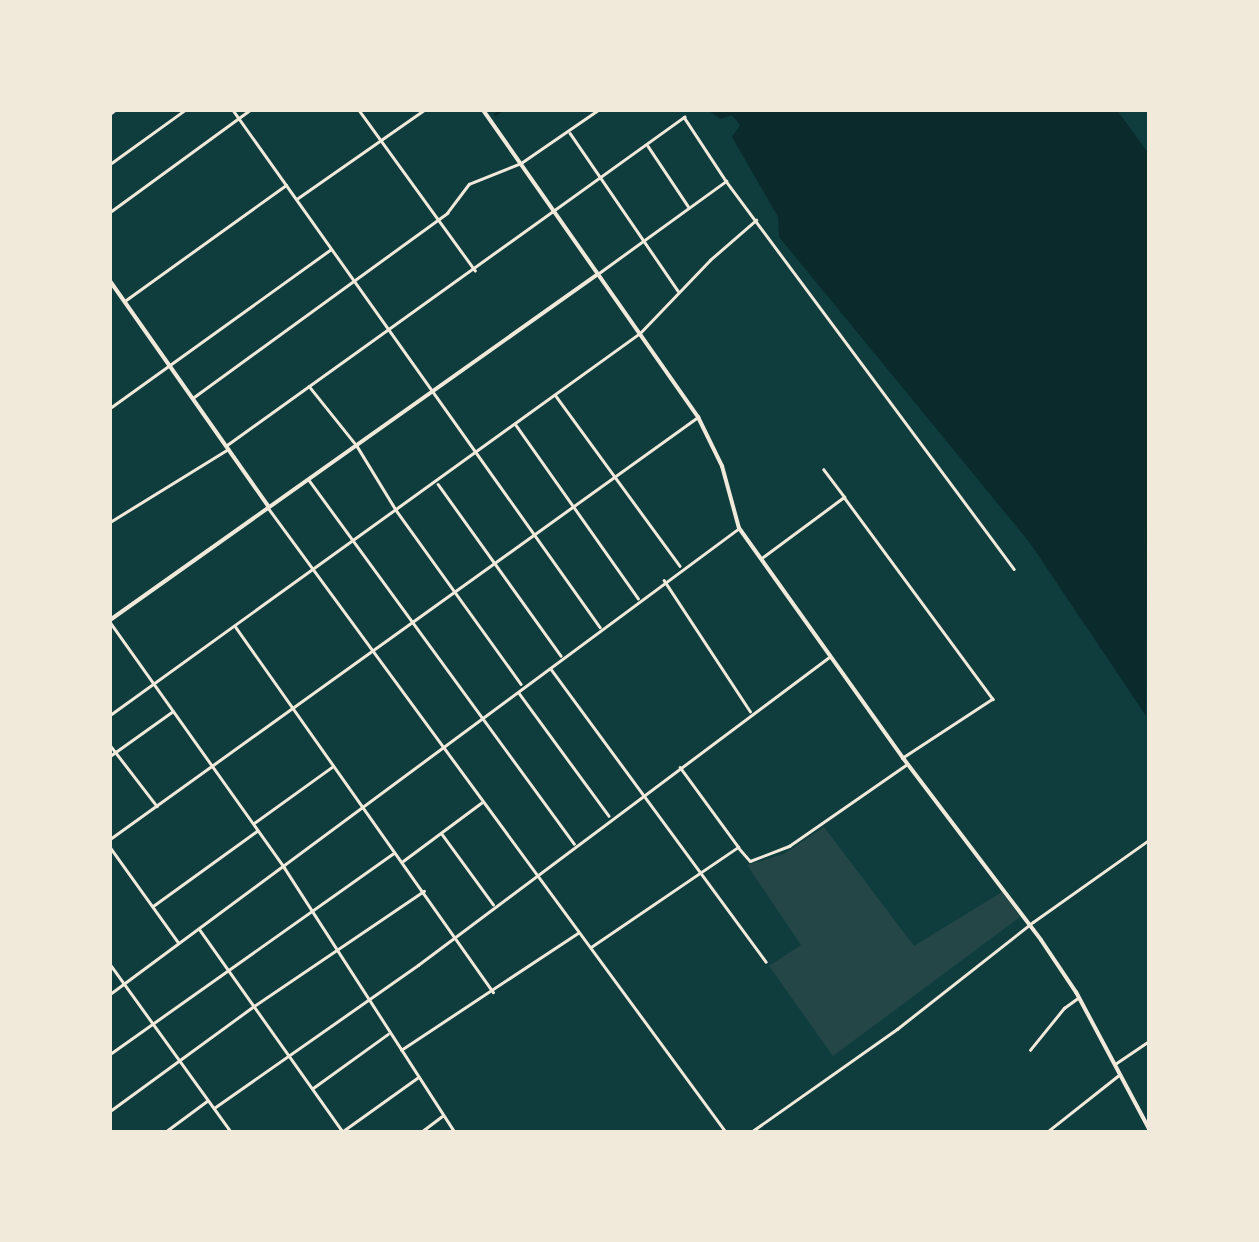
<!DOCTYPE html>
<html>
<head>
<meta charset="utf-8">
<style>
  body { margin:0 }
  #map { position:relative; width:1259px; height:1242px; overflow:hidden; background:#0f3d3e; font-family:Raleway,sans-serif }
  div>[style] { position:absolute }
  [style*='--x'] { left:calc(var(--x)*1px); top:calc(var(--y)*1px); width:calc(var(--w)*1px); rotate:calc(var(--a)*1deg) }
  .green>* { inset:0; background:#244646 }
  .water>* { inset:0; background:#0a2a2b }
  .stream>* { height:2.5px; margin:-1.25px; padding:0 1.25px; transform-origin:1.25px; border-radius:1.25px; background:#0a2a2b }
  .minor>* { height:2.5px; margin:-1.25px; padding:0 1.25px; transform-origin:1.25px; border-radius:1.25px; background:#f1e9da }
  .tertiary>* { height:4px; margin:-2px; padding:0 2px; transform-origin:2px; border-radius:2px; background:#f1e9da }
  span { translate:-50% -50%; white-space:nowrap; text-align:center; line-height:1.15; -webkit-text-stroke:8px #f1e9da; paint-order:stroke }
  .frame { position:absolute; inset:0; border:112px solid #f1e9da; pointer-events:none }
</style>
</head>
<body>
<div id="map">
  <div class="green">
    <div style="clip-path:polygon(824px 827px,914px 946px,1002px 892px,1020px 917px,833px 1056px,769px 966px,801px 945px,747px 865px,784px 854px)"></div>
  </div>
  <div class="water">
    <div style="clip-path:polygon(708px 110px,1117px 110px,1149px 154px,1146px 716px,1030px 543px,779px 237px,778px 217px,732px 137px,740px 125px,732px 115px,720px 119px)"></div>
  </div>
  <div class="stream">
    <div style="--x:495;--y:114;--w:7;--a:-34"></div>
  </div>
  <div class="minor">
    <div style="--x:233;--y:110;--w:634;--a:54.63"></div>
    <div style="--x:359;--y:110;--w:198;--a:54.1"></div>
    <div style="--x:110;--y:114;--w:6;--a:-39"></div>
    <div style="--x:570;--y:133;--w:191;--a:55.6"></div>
    <div style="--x:648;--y:146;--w:72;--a:56.3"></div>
    <div style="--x:110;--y:164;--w:92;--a:-35.8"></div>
    <div style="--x:298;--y:198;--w:154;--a:-34.9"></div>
    <div style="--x:110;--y:212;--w:173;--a:-36.1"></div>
    <div style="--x:599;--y:273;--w:157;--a:-35.9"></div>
    <div style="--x:126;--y:300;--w:197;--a:-35.7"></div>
    <div style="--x:309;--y:386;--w:77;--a:51.3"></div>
    <div style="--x:357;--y:446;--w:75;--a:58.6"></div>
    <div style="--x:396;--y:510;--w:214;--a:54.3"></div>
    <div style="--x:556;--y:396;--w:210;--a:53.9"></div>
    <div style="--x:194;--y:397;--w:313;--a:-36"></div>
    <div style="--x:447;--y:213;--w:36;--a:-53"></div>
    <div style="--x:469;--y:184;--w:56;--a:-22"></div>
    <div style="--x:521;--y:163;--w:93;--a:-34.5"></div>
    <div style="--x:110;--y:408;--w:271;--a:-35.7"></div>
    <div style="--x:516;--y:425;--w:212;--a:54.8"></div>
    <div style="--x:227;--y:445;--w:563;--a:-35.67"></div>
    <div style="--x:684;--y:117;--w:77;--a:56.7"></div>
    <div style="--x:726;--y:181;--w:483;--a:53.4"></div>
    <div style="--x:309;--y:480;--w:450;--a:53.9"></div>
    <div style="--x:438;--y:484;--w:211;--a:54.4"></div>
    <div style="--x:844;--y:497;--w:251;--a:53.6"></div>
    <div style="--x:993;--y:699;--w:108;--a:146.8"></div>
    <div style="--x:269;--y:509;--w:773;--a:53.74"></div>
    <div style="--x:110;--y:522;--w:139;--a:-31.7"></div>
    <div style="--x:763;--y:557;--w:101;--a:-36.5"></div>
    <div style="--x:844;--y:497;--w:34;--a:-127"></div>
    <div style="--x:664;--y:580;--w:157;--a:56.7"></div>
    <div style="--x:110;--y:622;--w:301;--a:54.6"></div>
    <div style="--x:284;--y:867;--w:315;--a:57.2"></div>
    <div style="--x:235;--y:626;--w:448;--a:54.8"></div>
    <div style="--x:551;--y:669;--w:363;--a:53.7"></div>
    <div style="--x:519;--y:693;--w:152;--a:53.8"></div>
    <div style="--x:110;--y:715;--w:653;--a:-35.78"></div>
    <div style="--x:640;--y:333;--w:101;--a:-46.2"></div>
    <div style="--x:710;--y:260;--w:61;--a:-41"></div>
    <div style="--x:110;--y:745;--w:77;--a:52.4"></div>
    <div style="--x:110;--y:756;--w:77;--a:-35.5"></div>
    <div style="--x:680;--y:767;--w:97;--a:53.8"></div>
    <div style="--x:254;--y:823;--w:96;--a:-35.7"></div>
    <div style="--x:442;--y:834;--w:87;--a:53.9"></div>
    <div style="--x:110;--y:839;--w:724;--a:-35.67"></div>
    <div style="--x:110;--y:847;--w:117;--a:54.4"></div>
    <div style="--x:403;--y:861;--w:97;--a:-36.6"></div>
    <div style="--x:153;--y:906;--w:128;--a:-35.8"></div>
    <div style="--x:200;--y:930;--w:247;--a:54.7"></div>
    <div style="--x:591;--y:947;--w:178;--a:-34.2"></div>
    <div style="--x:738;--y:847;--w:18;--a:49"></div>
    <div style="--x:750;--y:861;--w:42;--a:-21"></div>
    <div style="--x:789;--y:846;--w:142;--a:-34.7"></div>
    <div style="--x:110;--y:964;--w:207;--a:54.2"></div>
    <div style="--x:110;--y:994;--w:781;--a:-36.52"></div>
    <div style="--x:401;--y:1050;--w:212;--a:-33.5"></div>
    <div style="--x:1030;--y:1050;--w:54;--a:-51"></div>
    <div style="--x:1064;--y:1008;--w:17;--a:-36"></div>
    <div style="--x:110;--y:1054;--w:348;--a:-35.3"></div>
    <div style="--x:1115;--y:1064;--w:41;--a:-34.1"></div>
    <div style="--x:313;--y:1088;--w:92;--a:-35.8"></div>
    <div style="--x:214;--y:1108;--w:249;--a:-35"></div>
    <div style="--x:418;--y:965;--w:512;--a:-36.83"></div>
    <div style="--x:110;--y:1111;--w:178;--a:-36.1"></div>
    <div style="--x:254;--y:1006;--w:205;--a:-34.1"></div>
    <div style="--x:110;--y:1130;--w:3;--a:45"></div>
    <div style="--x:343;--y:1131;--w:91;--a:-35.6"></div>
    <div style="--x:165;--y:1132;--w:52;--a:-36.4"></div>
    <div style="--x:421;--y:1132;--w:26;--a:-37"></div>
    <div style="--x:751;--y:1132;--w:179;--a:-35.2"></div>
    <div style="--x:897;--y:1029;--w:173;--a:-38.2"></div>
    <div style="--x:1033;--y:922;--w:142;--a:-35.3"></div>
    <div style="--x:1047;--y:1132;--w:92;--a:-38.4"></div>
  </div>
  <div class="tertiary">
    <div style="--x:483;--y:110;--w:375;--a:55"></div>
    <div style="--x:698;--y:417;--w:55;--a:63.9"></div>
    <div style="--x:722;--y:466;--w:64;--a:74.7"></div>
    <div style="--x:739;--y:528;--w:282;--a:54.5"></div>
    <div style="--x:903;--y:758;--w:228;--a:52.8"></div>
    <div style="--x:1041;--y:940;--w:63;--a:56.1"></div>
    <div style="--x:1076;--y:992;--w:155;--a:61.9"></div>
    <div style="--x:110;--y:281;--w:275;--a:54.9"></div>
    <div style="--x:110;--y:620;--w:598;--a:-35.34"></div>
  </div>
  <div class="frame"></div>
</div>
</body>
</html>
